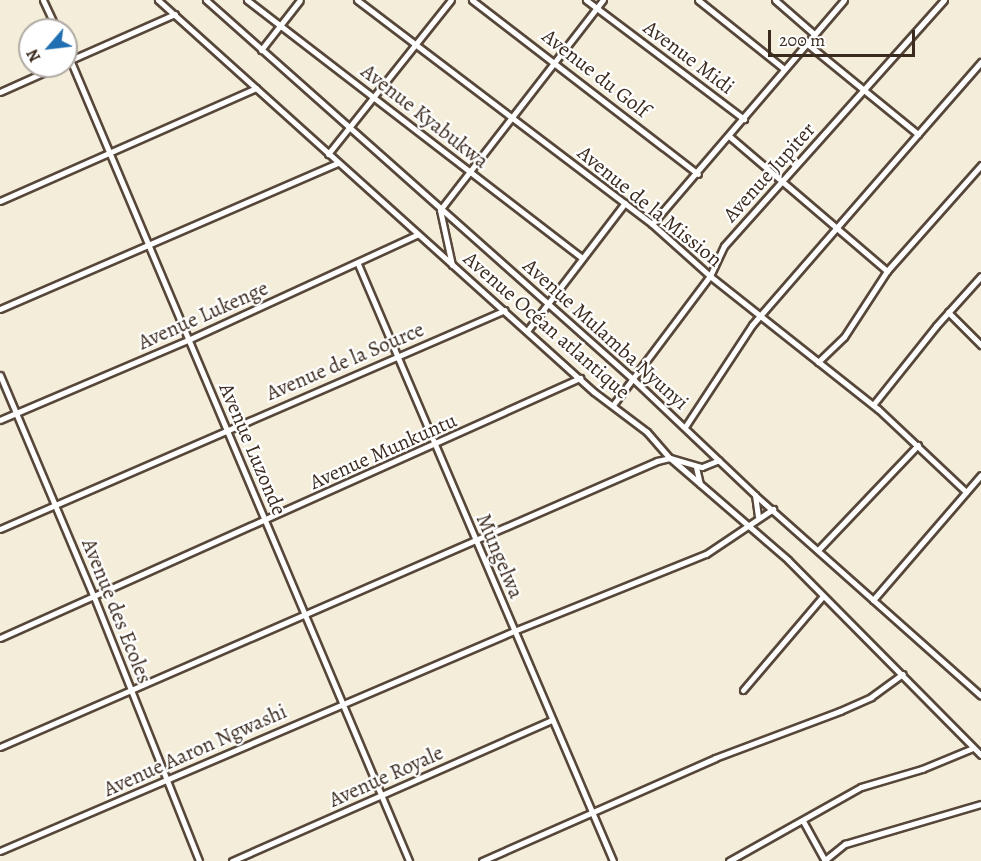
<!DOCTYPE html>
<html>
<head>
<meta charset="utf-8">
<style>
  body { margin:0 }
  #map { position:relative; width:981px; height:861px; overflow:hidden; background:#f3edda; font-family:Alegreya,serif }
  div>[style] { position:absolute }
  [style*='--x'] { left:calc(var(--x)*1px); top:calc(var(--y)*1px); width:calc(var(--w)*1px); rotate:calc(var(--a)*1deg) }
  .roads { filter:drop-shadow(2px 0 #57473a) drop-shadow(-2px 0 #57473a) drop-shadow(0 2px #57473a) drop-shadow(0 -2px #57473a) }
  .minor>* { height:5px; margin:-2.5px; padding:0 2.5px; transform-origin:2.5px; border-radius:2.5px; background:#fff }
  span { translate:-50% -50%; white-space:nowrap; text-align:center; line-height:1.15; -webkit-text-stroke:4.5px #fff; paint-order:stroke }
  .street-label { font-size:21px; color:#3b2a1e }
  .north { position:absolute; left:18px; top:18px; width:60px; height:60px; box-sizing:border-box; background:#fff; border:2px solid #b1aaa5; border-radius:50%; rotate:242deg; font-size:16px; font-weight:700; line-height:24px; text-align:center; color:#3b2a1e }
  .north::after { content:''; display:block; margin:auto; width:21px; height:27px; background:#1f6fb2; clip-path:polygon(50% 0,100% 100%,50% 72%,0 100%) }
  .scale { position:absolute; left:768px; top:30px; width:147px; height:27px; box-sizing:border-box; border:3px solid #3b2a1e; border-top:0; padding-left:8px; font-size:18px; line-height:21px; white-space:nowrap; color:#3b2a1e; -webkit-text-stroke:4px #fff; paint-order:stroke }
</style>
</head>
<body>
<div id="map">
  <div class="roads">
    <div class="minor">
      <div style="--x:43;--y:0;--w:33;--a:65"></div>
      <div style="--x:158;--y:0;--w:586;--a:41.96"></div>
      <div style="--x:594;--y:392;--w:66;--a:37"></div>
      <div style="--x:647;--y:432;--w:35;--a:49"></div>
      <div style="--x:670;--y:458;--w:156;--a:40.8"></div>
      <div style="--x:788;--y:560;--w:274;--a:45.3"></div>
      <div style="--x:206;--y:0;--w:572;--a:41.6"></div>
      <div style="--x:634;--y:380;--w:167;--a:43.5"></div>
      <div style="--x:755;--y:495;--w:302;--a:41.6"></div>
      <div style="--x:247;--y:0;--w:423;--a:37.6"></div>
      <div style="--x:357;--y:0;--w:370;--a:37.2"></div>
      <div style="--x:652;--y:224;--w:78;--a:41.9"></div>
      <div style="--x:710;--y:276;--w:214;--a:38.4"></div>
      <div style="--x:878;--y:409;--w:121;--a:43.3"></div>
      <div style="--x:472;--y:0;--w:285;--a:37.6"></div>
      <div style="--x:586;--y:0;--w:198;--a:37"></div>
      <div style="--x:698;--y:0;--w:109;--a:38.7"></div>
      <div style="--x:775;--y:0;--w:50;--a:41"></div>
      <div style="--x:805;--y:42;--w:146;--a:39.2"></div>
      <div style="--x:918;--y:134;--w:96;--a:-48.8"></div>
      <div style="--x:66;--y:50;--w:881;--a:67.07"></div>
      <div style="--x:261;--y:50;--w:63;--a:-52"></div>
      <div style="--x:66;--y:62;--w:119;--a:-23.8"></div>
      <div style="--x:0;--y:92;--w:64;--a:-24.1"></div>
      <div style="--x:729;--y:136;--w:208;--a:40.5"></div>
      <div style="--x:328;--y:154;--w:197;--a:-51.4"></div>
      <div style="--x:0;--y:201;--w:280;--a:-23.8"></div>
      <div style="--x:652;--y:224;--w:295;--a:-49.4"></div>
      <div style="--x:358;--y:264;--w:649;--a:66.87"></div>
      <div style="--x:452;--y:265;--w:56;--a:-102.3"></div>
      <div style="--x:440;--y:210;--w:266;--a:-52.2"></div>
      <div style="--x:0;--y:309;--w:368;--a:-23.4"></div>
      <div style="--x:948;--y:312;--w:47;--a:45"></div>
      <div style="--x:527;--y:331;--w:161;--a:-52.6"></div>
      <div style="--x:818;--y:362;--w:36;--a:-44"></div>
      <div style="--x:844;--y:337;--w:79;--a:-56.9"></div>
      <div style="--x:887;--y:271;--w:142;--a:-48.4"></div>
      <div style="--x:0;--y:375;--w:241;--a:67.1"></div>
      <div style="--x:94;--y:597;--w:284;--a:68.3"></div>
      <div style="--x:613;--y:405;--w:161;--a:-53.1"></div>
      <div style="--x:710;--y:276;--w:33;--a:-65"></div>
      <div style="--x:724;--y:246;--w:330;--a:-48.2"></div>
      <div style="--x:873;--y:405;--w:101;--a:-51.4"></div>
      <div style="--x:936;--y:326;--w:67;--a:-48"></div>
      <div style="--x:0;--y:420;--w:204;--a:-23.1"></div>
      <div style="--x:188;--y:340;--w:253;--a:-24.7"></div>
      <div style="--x:685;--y:427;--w:122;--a:-56.7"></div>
      <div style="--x:752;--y:325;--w:253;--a:-49"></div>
      <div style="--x:696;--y:467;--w:17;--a:77"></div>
      <div style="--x:755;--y:495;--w:21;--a:82"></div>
      <div style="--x:0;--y:529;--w:550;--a:-23.44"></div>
      <div style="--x:818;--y:550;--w:145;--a:-46.4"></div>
      <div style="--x:873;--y:600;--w:165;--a:-49.2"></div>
      <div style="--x:0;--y:638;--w:636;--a:-24.15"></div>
      <div style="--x:743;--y:690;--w:123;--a:-49.6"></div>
      <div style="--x:0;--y:747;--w:717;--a:-23.52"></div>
      <div style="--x:657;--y:461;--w:13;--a:-13"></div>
      <div style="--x:670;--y:458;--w:33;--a:16"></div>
      <div style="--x:702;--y:467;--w:18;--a:-22"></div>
      <div style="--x:803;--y:821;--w:46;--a:61.2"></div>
      <div style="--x:0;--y:851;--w:559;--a:-23.17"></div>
      <div style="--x:514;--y:631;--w:207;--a:-21.9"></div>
      <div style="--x:706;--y:554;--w:81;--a:-33.9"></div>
      <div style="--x:825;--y:860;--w:26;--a:-39"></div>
      <div style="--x:845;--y:844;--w:142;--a:-16.4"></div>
      <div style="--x:232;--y:861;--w:350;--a:-23.8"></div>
      <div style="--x:482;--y:861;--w:255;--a:-23.8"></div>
      <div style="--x:715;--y:758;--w:134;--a:-20.6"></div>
      <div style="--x:840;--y:711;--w:34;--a:-24"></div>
      <div style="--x:871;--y:697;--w:39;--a:-36"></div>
      <div style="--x:729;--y:861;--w:151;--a:-29.3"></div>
      <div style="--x:861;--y:787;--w:64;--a:-16.4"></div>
      <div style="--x:922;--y:769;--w:55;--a:-22.4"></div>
    </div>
  </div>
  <div class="street-label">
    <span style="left:689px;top:57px;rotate:37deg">Avenue Midi</span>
    <span style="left:596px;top:73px;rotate:38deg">Avenue du Golf</span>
    <span style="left:425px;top:116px;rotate:38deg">Avenue Kyabukwa</span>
    <span style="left:769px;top:172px;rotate:-48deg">Avenue Jupiter</span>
    <span style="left:650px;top:206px;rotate:39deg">Avenue de la Mission</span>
    <span style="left:203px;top:315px;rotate:-24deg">Avenue Lukenge</span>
    <span style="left:547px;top:325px;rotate:41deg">Avenue Océan atlantique</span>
    <span style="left:606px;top:334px;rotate:42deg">Avenue Mulamba Nyunyi</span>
    <span style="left:345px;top:361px;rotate:-23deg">Avenue de la Source</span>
    <span style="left:253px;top:449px;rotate:67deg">Avenue Luzonde</span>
    <span style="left:383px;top:451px;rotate:-24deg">Avenue Munkuntu</span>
    <span style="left:500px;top:556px;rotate:67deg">Mungelwa</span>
    <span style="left:117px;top:611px;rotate:68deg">Avenue des Ecoles</span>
    <span style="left:195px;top:750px;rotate:-24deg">Avenue Aaron Ngwashi</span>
    <span style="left:386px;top:776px;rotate:-24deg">Avenue Royale</span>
  </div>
  <div class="north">N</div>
  <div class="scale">200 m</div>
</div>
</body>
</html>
